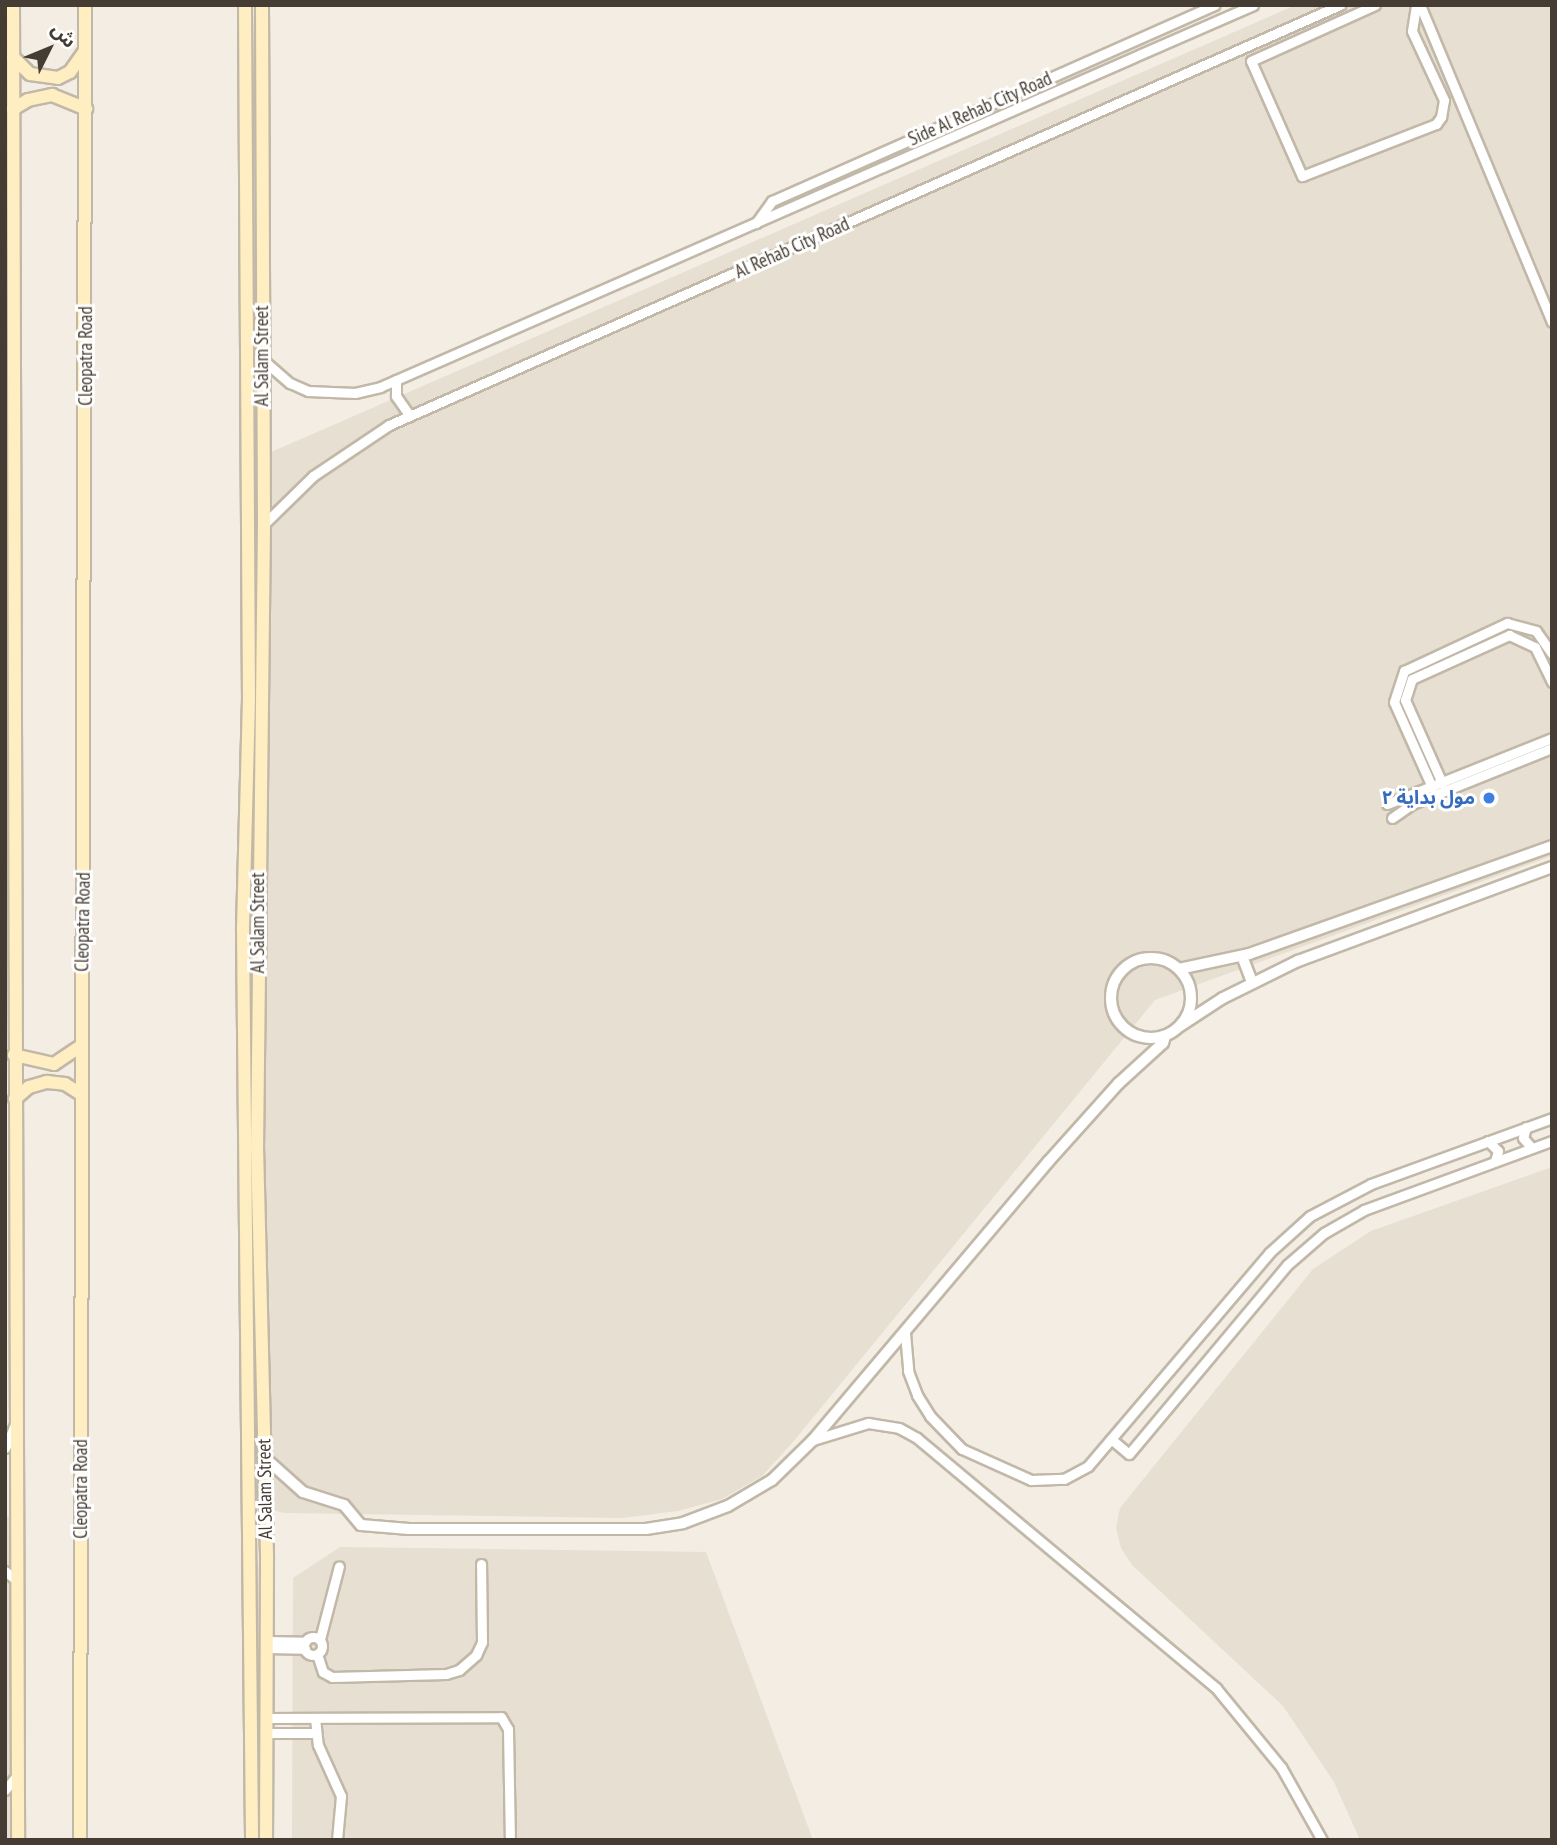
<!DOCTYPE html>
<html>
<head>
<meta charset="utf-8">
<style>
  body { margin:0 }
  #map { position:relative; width:1557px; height:1845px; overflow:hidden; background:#f3ede3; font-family:"PT Sans Narrow","Noto Sans Arabic",sans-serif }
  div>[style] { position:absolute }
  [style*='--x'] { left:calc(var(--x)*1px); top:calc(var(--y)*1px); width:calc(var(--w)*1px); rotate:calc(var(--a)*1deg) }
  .residential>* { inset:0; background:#e7dfd1 }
  .roads { filter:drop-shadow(2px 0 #c1b8a8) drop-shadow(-2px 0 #c1b8a8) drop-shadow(0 2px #c1b8a8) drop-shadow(0 -2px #c1b8a8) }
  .minor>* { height:9px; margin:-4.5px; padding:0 4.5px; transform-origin:4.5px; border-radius:4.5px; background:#fff }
  .minor>.ring { margin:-4.5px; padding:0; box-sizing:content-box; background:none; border:9px solid #fff; border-radius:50% }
  .tertiary>* { height:10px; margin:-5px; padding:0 5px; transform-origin:5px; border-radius:5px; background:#fff }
  .tertiary>.ring { margin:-5px; padding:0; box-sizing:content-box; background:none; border:10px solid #fff; border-radius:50% }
  .secondary>* { height:12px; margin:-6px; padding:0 6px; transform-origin:6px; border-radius:6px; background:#ffeec1 }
  .dots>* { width:19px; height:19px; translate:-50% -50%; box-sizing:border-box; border:4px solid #fff; border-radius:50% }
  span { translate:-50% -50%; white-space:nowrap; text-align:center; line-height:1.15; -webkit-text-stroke:6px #fff; paint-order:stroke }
  .street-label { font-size:19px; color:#453d33 }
  .shop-label { font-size:19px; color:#366cbe; font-weight:700 }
  .right { translate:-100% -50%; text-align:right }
  .frame { position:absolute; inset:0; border:7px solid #453d33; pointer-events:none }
  .north { position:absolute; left:14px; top:14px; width:70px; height:70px; -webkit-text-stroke:5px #fff; paint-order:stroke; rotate:47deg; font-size:19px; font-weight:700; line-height:28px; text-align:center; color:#453d33 }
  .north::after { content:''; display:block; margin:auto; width:24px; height:32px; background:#453d33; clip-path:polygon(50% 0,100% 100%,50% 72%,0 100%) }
</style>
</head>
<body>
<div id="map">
  <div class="residential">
    <div style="clip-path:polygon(1296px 5px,1552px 5px,1552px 856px,1155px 1000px,793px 1442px,762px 1476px,722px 1499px,678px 1511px,622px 1518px,285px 1513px,257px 1507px,253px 460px)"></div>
    <div style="clip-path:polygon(1552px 1167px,1552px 1840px,1360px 1840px,1334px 1782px,1283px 1706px,1132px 1565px,1121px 1548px,1116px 1528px,1120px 1508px,1313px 1269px,1371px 1231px)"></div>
    <div style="clip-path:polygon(5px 1517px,13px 1517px,18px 1840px,5px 1840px)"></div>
    <div style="clip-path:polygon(340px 1547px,706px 1552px,813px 1840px,292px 1840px,293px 1578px)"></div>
  </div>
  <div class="roads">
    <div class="minor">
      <div style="--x:1375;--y:5;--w:136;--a:155.7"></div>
      <div style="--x:1251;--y:61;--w:126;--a:66.1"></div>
      <div style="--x:1302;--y:176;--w:144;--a:-21.2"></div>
      <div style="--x:1436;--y:124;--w:9;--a:-54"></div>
      <div style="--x:1441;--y:117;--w:17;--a:-80"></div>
      <div style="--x:1444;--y:100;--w:76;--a:-114.9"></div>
      <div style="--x:1412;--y:31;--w:26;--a:-81"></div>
      <div style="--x:1420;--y:5;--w:343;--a:67.4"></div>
      <div style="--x:756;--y:223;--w:27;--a:-54"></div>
      <div style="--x:772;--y:201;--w:484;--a:-23.9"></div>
      <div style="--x:262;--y:359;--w:37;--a:41"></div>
      <div style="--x:290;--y:383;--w:20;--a:24"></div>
      <div style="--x:308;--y:391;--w:47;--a:2.4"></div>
      <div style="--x:355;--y:393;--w:26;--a:-13"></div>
      <div style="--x:380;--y:387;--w:953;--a:-23.63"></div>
      <div style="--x:396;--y:380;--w:16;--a:90"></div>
      <div style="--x:396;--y:396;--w:24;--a:55"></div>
      <div style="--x:264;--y:524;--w:69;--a:-44.4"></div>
      <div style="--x:313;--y:476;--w:92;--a:-33.9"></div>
      <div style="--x:389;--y:425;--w:1040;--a:-23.83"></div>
      <div style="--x:1442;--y:783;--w:91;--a:-114"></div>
      <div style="--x:1405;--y:700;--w:22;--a:-72"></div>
      <div style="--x:1412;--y:679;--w:107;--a:-24.4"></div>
      <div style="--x:1509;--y:635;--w:29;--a:25"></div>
      <div style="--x:1535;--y:647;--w:39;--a:64"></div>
      <div style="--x:1432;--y:787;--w:93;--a:-114.1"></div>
      <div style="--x:1394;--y:702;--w:33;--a:-72"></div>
      <div style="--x:1404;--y:671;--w:114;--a:-25"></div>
      <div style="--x:1507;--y:623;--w:30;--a:15"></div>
      <div style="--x:1536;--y:631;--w:28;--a:55"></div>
      <div style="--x:1387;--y:804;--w:178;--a:-21.8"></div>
      <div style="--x:1392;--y:818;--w:24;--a:-35"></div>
      <div style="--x:1412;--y:804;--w:151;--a:-21.8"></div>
      <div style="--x:1526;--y:1127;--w:11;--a:105"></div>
      <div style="--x:1523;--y:1138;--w:13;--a:48"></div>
      <div style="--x:1488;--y:1141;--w:14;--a:45"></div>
      <div style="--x:1498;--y:1151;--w:10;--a:107"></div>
      <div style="--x:905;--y:1333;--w:38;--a:85"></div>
      <div style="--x:908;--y:1371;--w:26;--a:69"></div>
      <div style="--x:917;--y:1395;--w:25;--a:58"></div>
      <div style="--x:930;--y:1416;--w:46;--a:45.9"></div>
      <div style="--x:962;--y:1449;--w:76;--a:24.2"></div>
      <div style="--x:1031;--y:1480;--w:33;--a:-2"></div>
      <div style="--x:1064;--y:1479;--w:27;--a:-28"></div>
      <div style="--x:1088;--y:1466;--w:280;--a:-49.6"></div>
      <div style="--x:1269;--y:1253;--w:55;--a:-42.1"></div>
      <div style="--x:1310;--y:1216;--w:69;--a:-27.7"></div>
      <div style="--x:1371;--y:1184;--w:193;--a:-20"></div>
      <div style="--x:1111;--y:1439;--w:23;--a:40"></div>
      <div style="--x:1129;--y:1454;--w:246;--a:-50.1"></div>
      <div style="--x:1287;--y:1265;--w:49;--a:-40.9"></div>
      <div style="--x:1324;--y:1233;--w:46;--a:-29.9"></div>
      <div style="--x:1364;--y:1210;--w:200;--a:-20.2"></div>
      <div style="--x:813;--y:1440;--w:58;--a:-17.2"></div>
      <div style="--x:868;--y:1423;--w:31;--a:9"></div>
      <div style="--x:899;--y:1428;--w:21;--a:29"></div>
      <div style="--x:917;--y:1438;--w:390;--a:39.9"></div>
      <div style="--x:1216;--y:1688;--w:102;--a:50.6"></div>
      <div style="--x:1281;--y:1767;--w:84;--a:60.7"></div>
      <div style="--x:5;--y:1448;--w:28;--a:-67"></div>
      <div style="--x:5;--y:1571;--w:14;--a:39"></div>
      <div class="ring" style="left:304px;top:1637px;width:9px;height:9px"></div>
      <div style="--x:320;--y:1639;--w:75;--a:-75.4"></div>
      <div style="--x:266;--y:1641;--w:39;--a:1"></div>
      <div style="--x:266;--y:1648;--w:39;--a:1"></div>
      <div style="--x:317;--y:1654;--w:19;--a:72"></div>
      <div style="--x:323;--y:1672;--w:10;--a:29"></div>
      <div style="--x:332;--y:1677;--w:114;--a:-1.5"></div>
      <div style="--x:446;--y:1674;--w:14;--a:-17"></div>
      <div style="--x:459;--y:1670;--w:23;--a:-41"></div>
      <div style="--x:476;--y:1655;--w:14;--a:-65"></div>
      <div style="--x:482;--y:1642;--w:78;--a:-90.7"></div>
      <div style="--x:266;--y:1718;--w:235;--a:-0.2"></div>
      <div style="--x:501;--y:1717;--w:14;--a:60"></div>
      <div style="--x:508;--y:1729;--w:111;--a:89"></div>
      <div style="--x:315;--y:1718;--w:27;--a:84"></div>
      <div style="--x:318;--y:1745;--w:56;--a:65.7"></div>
      <div style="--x:341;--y:1796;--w:44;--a:95.2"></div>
      <div style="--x:266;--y:1733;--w:49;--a:0"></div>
      <div style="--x:5;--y:1790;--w:19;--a:-51"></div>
    </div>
    <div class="tertiary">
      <div style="--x:1242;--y:956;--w:28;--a:69"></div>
      <div class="ring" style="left:1111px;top:958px;width:70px;height:70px"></div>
      <div style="--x:1179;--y:969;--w:72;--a:-12.1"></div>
      <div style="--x:1249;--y:954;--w:322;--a:-19.6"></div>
      <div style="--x:1180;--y:1026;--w:51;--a:-33.1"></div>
      <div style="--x:1223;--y:998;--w:84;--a:-26.3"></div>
      <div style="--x:1298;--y:961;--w:271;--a:-20.3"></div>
      <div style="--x:265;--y:1458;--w:51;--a:41.8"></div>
      <div style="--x:303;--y:1492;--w:43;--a:17.6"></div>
      <div style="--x:344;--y:1505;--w:26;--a:50"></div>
      <div style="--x:361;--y:1525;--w:48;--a:4.8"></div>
      <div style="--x:409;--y:1529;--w:237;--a:0"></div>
      <div style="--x:646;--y:1529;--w:37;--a:-9"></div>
      <div style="--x:683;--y:1523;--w:48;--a:-20.7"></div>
      <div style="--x:728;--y:1506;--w:51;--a:-30.6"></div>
      <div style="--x:772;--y:1480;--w:57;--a:-44.3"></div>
      <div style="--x:813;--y:1440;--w:364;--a:-49.8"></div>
      <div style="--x:1048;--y:1162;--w:106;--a:-48.1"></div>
      <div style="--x:1119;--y:1083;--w:59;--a:-42.3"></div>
      <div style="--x:1163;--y:1043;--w:7;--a:-74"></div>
    </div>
    <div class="secondary">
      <div style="--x:13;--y:5;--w:1835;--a:89.84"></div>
      <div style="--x:245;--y:5;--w:694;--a:89.67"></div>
      <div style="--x:249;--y:699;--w:232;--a:91.5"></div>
      <div style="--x:243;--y:931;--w:909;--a:89.43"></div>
      <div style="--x:262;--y:5;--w:519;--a:89.78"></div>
      <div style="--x:264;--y:524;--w:622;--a:90.64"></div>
      <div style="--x:257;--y:1146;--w:412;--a:88.6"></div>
      <div style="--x:267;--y:1558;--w:282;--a:90.2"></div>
      <div style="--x:13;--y:57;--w:24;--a:45"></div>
      <div style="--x:30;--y:74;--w:28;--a:8"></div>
      <div style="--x:58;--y:78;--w:13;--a:-27"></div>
      <div style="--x:70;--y:72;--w:24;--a:-55"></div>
      <div style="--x:13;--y:109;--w:17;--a:-31"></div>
      <div style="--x:28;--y:100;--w:25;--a:-12"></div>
      <div style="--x:52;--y:95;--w:37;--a:22"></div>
      <div style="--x:14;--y:1055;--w:41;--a:12.7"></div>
      <div style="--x:54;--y:1064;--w:32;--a:-34"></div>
      <div style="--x:15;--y:1099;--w:18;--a:-41"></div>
      <div style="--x:29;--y:1087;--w:19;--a:-16"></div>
      <div style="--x:47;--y:1082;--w:18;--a:6"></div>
      <div style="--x:65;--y:1084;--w:19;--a:32"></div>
      <div style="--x:80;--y:1840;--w:1835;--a:-89.84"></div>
    </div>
  </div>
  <div class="dots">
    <div style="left:1489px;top:798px;background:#3f7fe0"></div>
  </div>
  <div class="street-label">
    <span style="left:980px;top:109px;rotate:-24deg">Side Al Rehab City Road</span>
    <span style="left:792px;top:248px;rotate:-24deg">Al Rehab City Road</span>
    <span style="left:86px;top:356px;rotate:-90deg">Cleopatra Road</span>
    <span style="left:262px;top:356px;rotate:-90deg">Al Salam Street</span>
    <span style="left:83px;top:922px;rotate:-89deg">Cleopatra Road</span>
    <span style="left:258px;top:923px;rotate:-90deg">Al Salam Street</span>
    <span style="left:81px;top:1489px;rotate:-90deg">Cleopatra Road</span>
    <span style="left:265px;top:1489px;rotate:-91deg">Al Salam Street</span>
  </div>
  <div class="shop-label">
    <span class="right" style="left:1475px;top:798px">مول بداية ۲</span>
  </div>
  <div class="frame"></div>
  <div class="north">ش</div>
</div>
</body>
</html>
